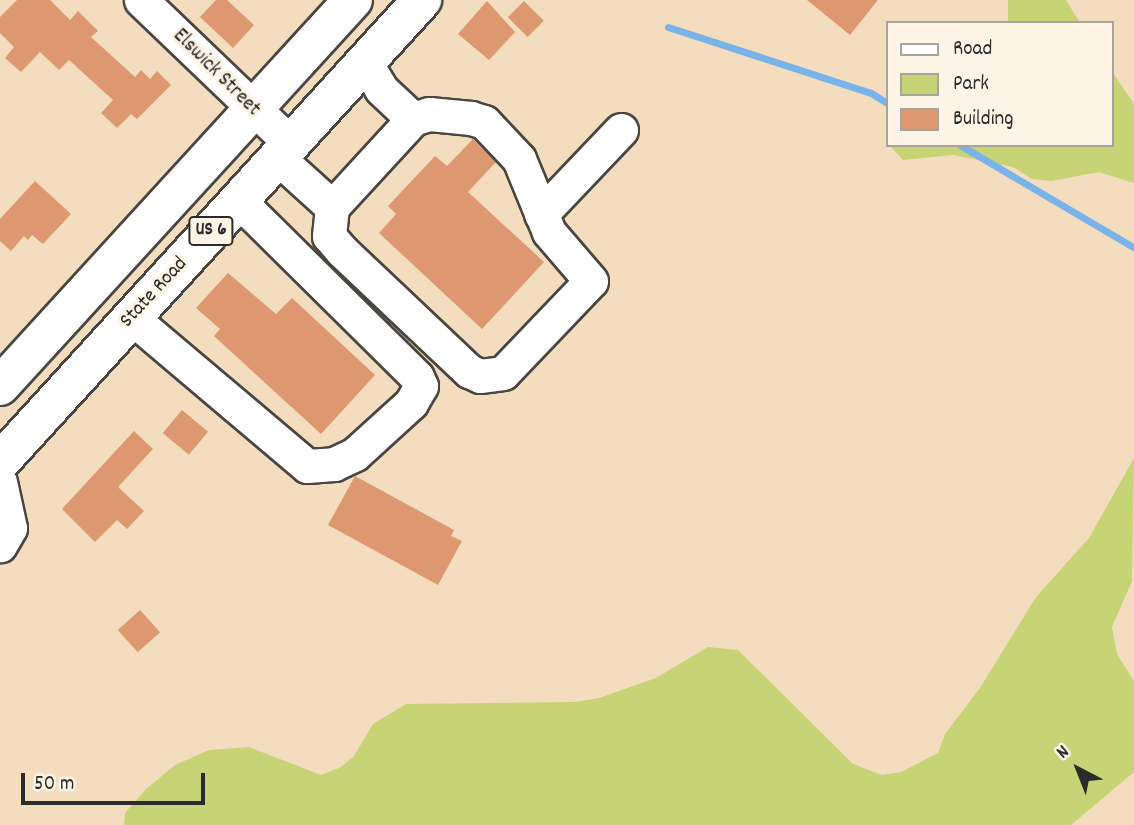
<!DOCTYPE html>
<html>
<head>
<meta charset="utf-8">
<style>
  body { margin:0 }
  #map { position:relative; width:1134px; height:825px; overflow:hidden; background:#f4ddbe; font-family:Dekko,sans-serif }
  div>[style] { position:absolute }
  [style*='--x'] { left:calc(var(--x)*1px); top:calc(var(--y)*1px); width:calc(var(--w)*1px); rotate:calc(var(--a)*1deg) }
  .green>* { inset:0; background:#c6d476 }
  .stream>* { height:7px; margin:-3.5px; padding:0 3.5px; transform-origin:3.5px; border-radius:3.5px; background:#79b3ea }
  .building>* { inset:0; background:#dd9870; transform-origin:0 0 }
  .roads { filter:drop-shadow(2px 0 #494641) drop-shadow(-2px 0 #494641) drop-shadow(0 2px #494641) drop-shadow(0 -2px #494641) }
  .minor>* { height:33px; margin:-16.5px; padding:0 16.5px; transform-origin:16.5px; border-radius:16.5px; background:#fff }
  .major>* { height:38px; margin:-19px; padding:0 19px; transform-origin:19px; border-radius:19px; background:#fff }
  span { translate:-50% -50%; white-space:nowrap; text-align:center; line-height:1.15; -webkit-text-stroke:6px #fcf5e5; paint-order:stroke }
  .shield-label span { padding:2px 5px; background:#fcf5e5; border:2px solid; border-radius:5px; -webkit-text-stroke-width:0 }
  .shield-label { font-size:19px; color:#2b2b2b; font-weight:700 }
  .street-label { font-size:21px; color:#2b2b2b }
  .legend { position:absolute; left:886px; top:21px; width:228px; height:126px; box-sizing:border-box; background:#fcf5e5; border:2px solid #a8a49b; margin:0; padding:9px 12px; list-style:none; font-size:21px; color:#2b2b2b }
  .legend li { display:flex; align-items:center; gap:14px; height:35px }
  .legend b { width:35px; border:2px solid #a8a49b }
  .north { position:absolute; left:1043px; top:734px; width:70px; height:70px; -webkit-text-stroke:5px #fcf5e5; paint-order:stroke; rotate:318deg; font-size:19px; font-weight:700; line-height:28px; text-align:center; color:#2b2b2b }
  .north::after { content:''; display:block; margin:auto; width:24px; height:32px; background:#2b2b2b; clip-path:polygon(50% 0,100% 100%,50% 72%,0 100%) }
  .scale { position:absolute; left:21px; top:773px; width:184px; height:32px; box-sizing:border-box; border:4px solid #2b2b2b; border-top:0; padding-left:9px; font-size:21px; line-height:24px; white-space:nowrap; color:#2b2b2b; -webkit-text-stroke:5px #fcf5e5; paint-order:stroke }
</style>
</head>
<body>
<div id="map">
  <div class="green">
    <div style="clip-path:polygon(1008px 0,1066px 0,1080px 23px,1008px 23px)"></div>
    <div style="clip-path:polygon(1111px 70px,1134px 104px,1134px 183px,1099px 172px,1051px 181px,1032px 179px,1013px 167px,953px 155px,903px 160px,890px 146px,1111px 145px)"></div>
    <div style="clip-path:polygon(1134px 458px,1132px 581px,1112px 627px,1117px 654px,1134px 681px,1134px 772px,1071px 825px,124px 825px,125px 813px,146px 789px,175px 765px,209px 750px,249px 747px,321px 775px,341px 767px,354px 756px,373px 724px,406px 704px,575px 702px,599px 698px,656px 678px,708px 647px,738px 650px,853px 764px,882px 775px,901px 772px,938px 753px,945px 734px,980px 688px,1036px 597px,1089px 538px)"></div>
  </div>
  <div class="stream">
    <div style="--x:668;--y:27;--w:213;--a:18"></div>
    <div style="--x:871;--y:93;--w:19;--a:32"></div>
    <div style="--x:960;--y:145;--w:201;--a:30.5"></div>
  </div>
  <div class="building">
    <div style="clip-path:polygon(17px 0,50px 0,70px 20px,78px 11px,98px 31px,91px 37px,135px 77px,141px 70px,150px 79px,157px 71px,171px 85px,137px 119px,131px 114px,117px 128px,101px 113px,113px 100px,69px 60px,59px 70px,40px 52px,21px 72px,5px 58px,14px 47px,0 33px,0 17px)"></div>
    <div style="clip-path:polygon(216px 0,227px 0,254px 25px,233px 48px,200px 17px)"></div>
    <div style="clip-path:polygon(807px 0,878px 0,850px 35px)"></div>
    <div style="clip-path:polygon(487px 1px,515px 32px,489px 60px,458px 34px)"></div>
    <div style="left:524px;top:1px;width:28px;height:23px;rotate:45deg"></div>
    <div style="clip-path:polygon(473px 139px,496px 162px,468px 192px,544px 262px,482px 329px,379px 233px,396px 214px,388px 206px,435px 156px,447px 166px)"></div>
    <div style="clip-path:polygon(35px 181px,71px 214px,43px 244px,32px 235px,28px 240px,24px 236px,11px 251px,0 241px,0 219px)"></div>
    <div style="clip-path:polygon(228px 273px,276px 314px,292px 298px,375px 375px,321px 434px,214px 336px,220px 329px,196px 308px)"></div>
    <div style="left:182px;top:410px;width:34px;height:30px;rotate:40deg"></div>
    <div style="clip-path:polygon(134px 431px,153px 449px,118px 487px,144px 511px,127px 529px,117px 520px,95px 542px,62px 509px)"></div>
    <div style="clip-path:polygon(355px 476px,454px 530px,451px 536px,462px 541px,438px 585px,328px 525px)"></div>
    <div style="left:140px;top:610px;width:30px;height:30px;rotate:48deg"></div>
  </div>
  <div class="roads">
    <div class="minor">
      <div style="--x:141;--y:0;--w:208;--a:43.8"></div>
      <div style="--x:365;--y:62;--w:31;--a:59"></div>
      <div style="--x:381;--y:89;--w:44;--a:43.2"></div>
      <div style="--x:278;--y:158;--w:73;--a:42.2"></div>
      <div style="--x:332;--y:207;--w:29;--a:96"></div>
      <div style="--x:329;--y:236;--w:20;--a:49"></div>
      <div style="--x:342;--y:251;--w:175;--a:43.4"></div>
      <div style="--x:469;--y:371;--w:12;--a:24"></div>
      <div style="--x:480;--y:376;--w:23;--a:-7"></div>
      <div style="--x:503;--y:373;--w:127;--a:-46.3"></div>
      <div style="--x:591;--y:281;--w:65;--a:-130.6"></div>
      <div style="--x:549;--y:232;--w:79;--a:-112.3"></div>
      <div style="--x:519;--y:159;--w:51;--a:-133.4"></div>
      <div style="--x:484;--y:122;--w:14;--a:-163"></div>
      <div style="--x:471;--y:118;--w:42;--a:-174.6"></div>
      <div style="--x:429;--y:114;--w:17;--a:163"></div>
      <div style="--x:413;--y:119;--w:120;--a:132.6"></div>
      <div style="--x:541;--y:214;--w:116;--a:-46.4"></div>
      <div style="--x:132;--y:318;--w:229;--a:40.2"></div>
      <div style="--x:307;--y:466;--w:27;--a:-4"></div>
      <div style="--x:334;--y:464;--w:23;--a:-25"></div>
      <div style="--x:355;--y:454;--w:76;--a:-42.3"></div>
      <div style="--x:411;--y:403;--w:20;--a:-60"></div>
      <div style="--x:421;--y:386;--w:10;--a:-114"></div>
      <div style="--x:417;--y:377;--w:250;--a:-135.3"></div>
      <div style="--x:0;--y:482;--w:47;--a:77.7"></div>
      <div style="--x:10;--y:528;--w:20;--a:120"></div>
    </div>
    <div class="major">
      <div style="--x:0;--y:386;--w:523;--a:-47.56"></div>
      <div style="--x:0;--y:462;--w:626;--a:-47.59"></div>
    </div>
  </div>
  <div class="shield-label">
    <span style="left:211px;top:231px">US 6</span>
  </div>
  <div class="street-label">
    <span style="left:216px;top:73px;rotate:45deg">Elswick Street</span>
    <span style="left:154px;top:293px;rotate:-47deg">State Road</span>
  </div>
  <ul class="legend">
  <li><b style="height:9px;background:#fff"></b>Road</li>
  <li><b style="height:19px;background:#c6d476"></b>Park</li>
  <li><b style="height:19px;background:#dd9870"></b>Building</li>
  </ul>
  <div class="north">N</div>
  <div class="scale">50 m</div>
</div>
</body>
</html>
